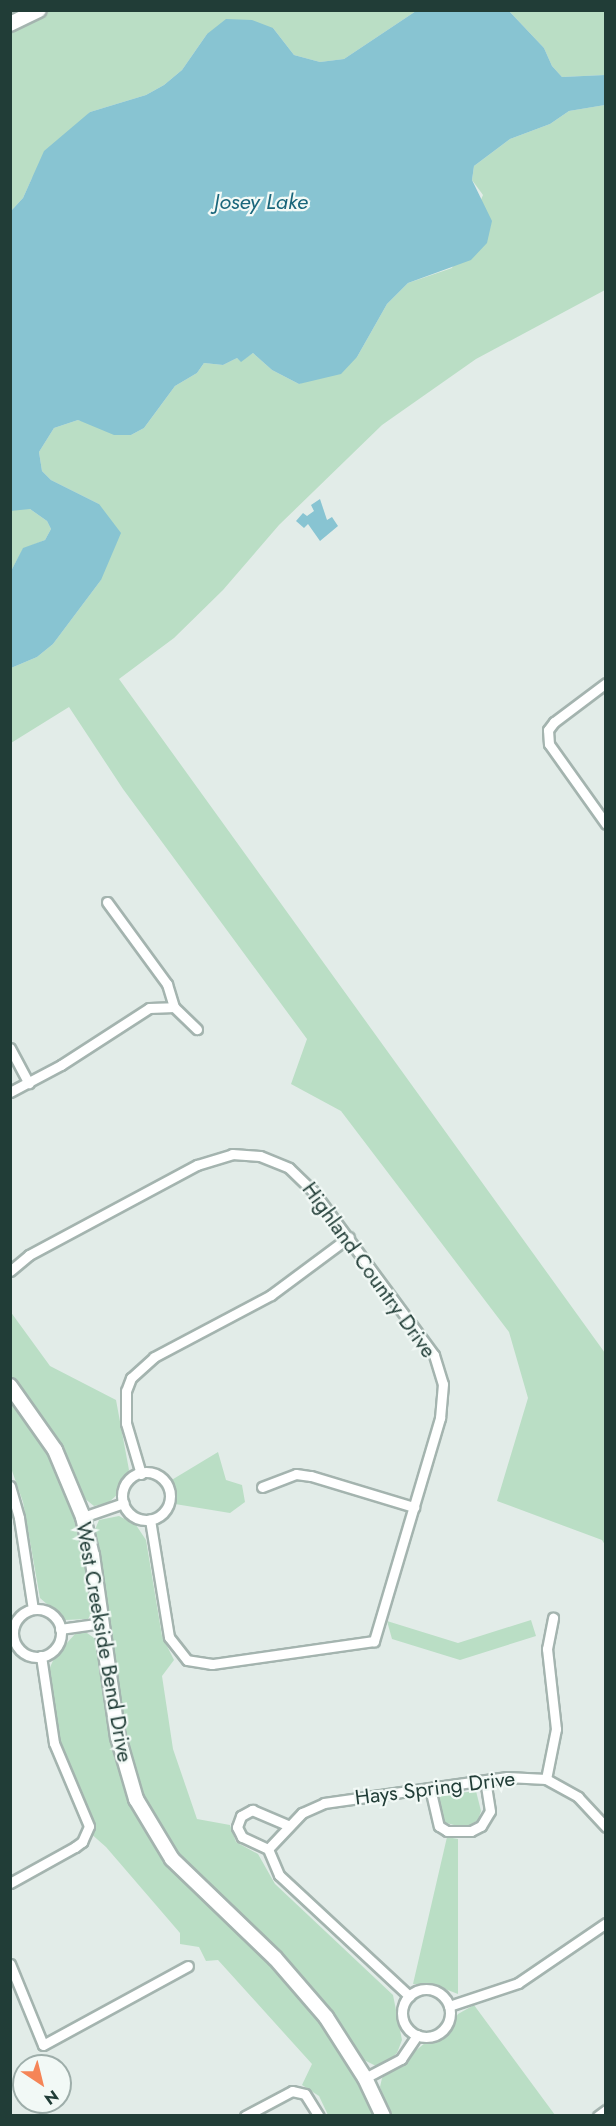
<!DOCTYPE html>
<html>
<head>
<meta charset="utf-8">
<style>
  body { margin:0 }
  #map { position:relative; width:616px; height:2126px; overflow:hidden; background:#e2ece8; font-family:Jost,sans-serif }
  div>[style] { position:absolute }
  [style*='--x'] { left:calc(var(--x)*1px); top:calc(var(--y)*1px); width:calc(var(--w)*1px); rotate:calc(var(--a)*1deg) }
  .green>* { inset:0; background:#badec5 }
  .water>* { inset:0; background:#88c4d2 }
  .roads { filter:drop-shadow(2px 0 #a4b4af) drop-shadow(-2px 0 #a4b4af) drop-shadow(0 2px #a4b4af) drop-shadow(0 -2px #a4b4af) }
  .street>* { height:9px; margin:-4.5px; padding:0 4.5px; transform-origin:4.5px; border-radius:4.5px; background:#fff }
  .street>.ring { margin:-4.5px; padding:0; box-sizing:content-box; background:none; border:9px solid #fff; border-radius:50% }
  .secondary>* { height:14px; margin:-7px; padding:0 7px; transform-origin:7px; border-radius:7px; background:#fff }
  span { translate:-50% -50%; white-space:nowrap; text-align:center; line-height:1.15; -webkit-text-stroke:4.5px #f2f9f6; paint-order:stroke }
  .street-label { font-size:21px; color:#213d37 }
  .water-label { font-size:22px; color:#1a667b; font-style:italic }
  .frame { position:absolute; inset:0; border:12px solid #213d37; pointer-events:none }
  .north { position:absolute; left:12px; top:2054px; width:60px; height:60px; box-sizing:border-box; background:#f2f9f6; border:2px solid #9eaeaa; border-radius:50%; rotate:145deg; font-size:16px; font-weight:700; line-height:24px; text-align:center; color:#213d37 }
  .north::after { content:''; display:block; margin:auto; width:21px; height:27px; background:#f58557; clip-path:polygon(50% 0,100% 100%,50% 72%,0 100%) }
</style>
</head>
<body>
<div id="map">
  <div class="green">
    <div style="clip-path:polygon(48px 10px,416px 11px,344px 59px,320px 62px,294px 55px,273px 28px,207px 34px,182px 70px,164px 85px,146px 95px,90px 112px,32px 178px,23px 198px,11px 211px,10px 28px)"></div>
    <div style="clip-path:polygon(509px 11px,605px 11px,605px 75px,562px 77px,552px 66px,544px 48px)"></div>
    <div style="clip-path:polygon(605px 105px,605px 290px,476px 359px,382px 425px,279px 525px,223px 590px,174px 638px,119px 679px,605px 1353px,605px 1545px,602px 1540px,497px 1501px,528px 1398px,509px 1332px,341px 1111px,291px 1084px,307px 1039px,123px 789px,69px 707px,11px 743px,11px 668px,37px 657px,53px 644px,101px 580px,99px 504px,51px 480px,42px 471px,39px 452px,54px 428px,78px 420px,131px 435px,144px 428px,175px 386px,197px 373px,204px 363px,223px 365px,237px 358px,241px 361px,253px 353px,272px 370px,299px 384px,357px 357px,387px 304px,408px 283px,452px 268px,483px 195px,472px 180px,474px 166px,510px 139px,550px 124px,569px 111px)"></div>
    <div style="clip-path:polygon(15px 508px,30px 509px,47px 521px,51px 529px,45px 540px,23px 549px,11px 571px,11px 511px)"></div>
    <div style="clip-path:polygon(10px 1311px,50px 1366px,116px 1400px,129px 1470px,119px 1493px,108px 1503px,94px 1506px,84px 1498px,60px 1443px,11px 1376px)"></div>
    <div style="clip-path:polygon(10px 1396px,45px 1448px,68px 1495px,84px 1545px,94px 1609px,88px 1619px,65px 1620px,40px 1598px,23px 1502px,11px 1468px)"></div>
    <div style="clip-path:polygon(218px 1452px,226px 1480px,242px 1485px,245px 1502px,230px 1513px,175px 1504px,170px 1481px)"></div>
    <div style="clip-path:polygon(119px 1516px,136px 1525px,146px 1540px,162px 1636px,174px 1660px,162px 1676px,173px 1749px,197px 1819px,230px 1825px,236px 1842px,258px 1854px,275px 1884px,393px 1995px,402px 2040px,397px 2053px,387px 2062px,376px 2066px,362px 2059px,315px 1992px,202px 1881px,173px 1849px,150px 1811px,127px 1747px,94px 1532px,99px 1520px)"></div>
    <div style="clip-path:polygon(531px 1620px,536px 1636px,460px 1660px,392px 1639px,387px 1621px,458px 1643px)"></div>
    <div style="clip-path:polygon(76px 1633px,87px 1633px,97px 1640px,115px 1756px,122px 1783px,146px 1833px,178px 1877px,265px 1959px,314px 2012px,337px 2045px,375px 2115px,328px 2115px,319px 2096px,302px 2085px,312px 2064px,218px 1960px,206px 1961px,199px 1947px,180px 1944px,180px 1933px,106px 1847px,89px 1832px,90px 1813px,59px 1740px,48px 1672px,55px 1656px)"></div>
    <div style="clip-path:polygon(476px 1791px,481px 1811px,478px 1820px,465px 1828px,443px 1822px,437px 1801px,442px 1795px)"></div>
    <div style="clip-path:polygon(447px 1837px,458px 1839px,458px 1994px,432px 1984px,413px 1984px)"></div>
    <div style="clip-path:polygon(474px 2005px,555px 2115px,391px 2115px,380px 2087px,382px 2078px,425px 2043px,443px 2037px,458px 2014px)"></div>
  </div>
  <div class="water">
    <div style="clip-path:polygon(416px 11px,509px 11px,544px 48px,552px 66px,562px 77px,605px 75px,605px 105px,569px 111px,550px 124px,510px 139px,474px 166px,472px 180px,492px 221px,487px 243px,471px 260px,408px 283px,387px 304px,357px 357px,341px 374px,299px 384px,272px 370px,253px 353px,241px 362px,237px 358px,223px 365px,204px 363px,197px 373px,175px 386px,144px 428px,131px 435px,114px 435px,78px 420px,54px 428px,39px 452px,42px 471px,51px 480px,99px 504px,121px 533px,101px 580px,53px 644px,37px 657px,11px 668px,11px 571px,23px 548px,45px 540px,51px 529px,47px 521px,30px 509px,10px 511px,11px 211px,23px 198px,44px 151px,90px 112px,146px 95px,164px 85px,182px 70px,207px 34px,226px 19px,252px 20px,273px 28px,294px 55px,320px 62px,344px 59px)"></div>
    <div style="clip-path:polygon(320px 499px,327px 520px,332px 517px,338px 526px,320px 541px,308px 524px,304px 528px,296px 521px,303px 513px,307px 516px,314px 511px,311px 505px)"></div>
  </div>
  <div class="roads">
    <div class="street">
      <div style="--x:606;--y:683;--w:65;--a:143.1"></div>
      <div style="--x:554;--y:722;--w:10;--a:127"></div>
      <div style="--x:548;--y:730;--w:14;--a:86"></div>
      <div style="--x:549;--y:744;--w:98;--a:54.5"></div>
      <div style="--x:107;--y:902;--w:102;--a:53.8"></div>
      <div style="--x:167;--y:984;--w:24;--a:73"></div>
      <div style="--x:174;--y:1007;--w:32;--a:44"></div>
      <div style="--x:10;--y:1048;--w:40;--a:62"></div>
      <div style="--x:10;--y:1092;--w:58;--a:-27.9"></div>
      <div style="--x:61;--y:1065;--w:105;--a:-32.9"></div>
      <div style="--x:149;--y:1008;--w:25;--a:-2"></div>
      <div style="--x:10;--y:1271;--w:25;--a:-40"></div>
      <div style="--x:29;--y:1255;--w:191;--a:-28.2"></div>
      <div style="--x:197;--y:1165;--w:37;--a:-17"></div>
      <div style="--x:232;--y:1154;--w:28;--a:4"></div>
      <div style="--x:260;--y:1156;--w:31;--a:22"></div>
      <div style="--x:289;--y:1168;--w:33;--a:44"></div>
      <div style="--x:313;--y:1191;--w:204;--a:53.6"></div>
      <div style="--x:434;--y:1355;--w:30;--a:73"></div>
      <div style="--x:443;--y:1384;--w:34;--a:95"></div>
      <div style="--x:440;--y:1418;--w:233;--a:106.5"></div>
      <div style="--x:374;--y:1641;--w:164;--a:171.9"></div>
      <div style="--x:212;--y:1664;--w:25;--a:-171"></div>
      <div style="--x:187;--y:1660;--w:29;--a:-128"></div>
      <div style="--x:169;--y:1637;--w:119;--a:-99.2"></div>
      <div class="ring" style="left:122px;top:1472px;width:39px;height:39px"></div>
      <div style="--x:141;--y:1474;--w:53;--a:-106.4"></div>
      <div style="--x:126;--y:1423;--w:32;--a:-90"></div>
      <div style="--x:126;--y:1391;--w:14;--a:-69"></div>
      <div style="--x:131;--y:1378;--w:31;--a:-42"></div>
      <div style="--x:154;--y:1357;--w:132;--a:-27.9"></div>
      <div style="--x:271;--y:1295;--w:97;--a:-36.6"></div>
      <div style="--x:10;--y:1486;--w:33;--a:74"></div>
      <div style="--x:19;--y:1518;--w:92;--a:81.3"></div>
      <div style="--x:262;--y:1487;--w:36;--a:-21"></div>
      <div style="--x:296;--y:1474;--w:15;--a:8"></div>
      <div style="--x:311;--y:1476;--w:108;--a:16.8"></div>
      <div style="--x:83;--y:1517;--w:43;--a:-18.9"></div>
      <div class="ring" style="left:13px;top:1609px;width:39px;height:39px"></div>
      <div style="--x:60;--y:1629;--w:42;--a:-8.1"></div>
      <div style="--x:546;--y:1779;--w:51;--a:-78.7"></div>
      <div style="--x:556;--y:1729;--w:81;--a:-96.4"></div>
      <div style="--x:547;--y:1649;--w:32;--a:-79"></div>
      <div style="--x:430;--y:1788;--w:39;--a:77"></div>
      <div style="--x:439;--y:1826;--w:9;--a:32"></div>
      <div style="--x:447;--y:1831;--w:24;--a:0"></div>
      <div style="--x:471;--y:1831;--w:11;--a:-27"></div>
      <div style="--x:481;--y:1826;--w:17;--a:-59"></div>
      <div style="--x:490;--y:1811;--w:31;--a:-99"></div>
      <div style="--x:268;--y:1849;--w:50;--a:-46.6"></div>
      <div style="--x:302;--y:1813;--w:24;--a:-24"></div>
      <div style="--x:324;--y:1803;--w:185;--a:-8.1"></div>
      <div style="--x:507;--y:1777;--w:39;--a:3"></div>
      <div style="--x:546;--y:1779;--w:37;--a:29"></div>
      <div style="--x:578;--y:1797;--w:41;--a:47"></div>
      <div style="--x:268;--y:1849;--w:28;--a:67"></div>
      <div style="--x:279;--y:1875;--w:178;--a:42.9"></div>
      <div style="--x:268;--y:1849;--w:29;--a:-155"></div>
      <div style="--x:242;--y:1837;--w:11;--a:-117"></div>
      <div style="--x:237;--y:1827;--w:12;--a:-70"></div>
      <div style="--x:241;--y:1816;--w:13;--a:-29"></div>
      <div style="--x:252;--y:1810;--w:39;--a:23"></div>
      <div style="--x:10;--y:1883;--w:74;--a:-29"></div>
      <div style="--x:75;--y:1847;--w:9;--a:-36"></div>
      <div style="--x:82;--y:1842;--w:17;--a:-66"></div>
      <div style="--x:89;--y:1826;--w:90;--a:-112.9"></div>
      <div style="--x:54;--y:1743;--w:88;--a:-98.5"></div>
      <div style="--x:10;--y:1964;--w:87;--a:67.8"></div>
      <div style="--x:43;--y:2045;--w:165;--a:-28.6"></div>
      <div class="ring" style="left:402px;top:1989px;width:39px;height:39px"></div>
      <div style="--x:449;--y:2006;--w:73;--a:-18.4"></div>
      <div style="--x:518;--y:1983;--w:107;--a:-34.3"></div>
      <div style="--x:365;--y:2078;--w:41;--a:-27.8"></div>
      <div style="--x:401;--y:2059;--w:29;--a:-56"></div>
      <div style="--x:245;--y:2116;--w:53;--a:-28"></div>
      <div style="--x:292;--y:2091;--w:13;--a:13"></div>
      <div style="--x:305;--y:2094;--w:26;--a:58"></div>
      <div style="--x:598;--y:2116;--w:10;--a:-37"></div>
    </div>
    <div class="secondary">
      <div style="--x:10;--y:24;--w:32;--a:-26"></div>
      <div style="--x:10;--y:1386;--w:78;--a:54.9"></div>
      <div style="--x:55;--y:1450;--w:73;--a:67.3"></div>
      <div style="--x:83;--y:1517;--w:39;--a:77"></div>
      <div style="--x:92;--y:1555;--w:184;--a:81.9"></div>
      <div style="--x:118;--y:1737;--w:65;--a:73.8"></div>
      <div style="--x:136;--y:1799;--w:70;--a:59"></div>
      <div style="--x:172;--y:1859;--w:143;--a:43.9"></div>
      <div style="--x:275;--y:1958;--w:78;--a:49.2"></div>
      <div style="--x:326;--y:2017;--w:72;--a:57.4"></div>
      <div style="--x:365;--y:2078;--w:42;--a:64.7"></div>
    </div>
  </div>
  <div class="street-label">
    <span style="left:369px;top:1270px;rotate:54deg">Highland Country Drive</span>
    <span style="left:104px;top:1642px;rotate:80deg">West Creekside Bend Drive</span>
    <span style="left:435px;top:1788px;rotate:-7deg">Hays Spring Drive</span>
  </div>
  <div class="water-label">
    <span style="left:261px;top:202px">Josey Lake</span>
  </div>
  <div class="frame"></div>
  <div class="north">N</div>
</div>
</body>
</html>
